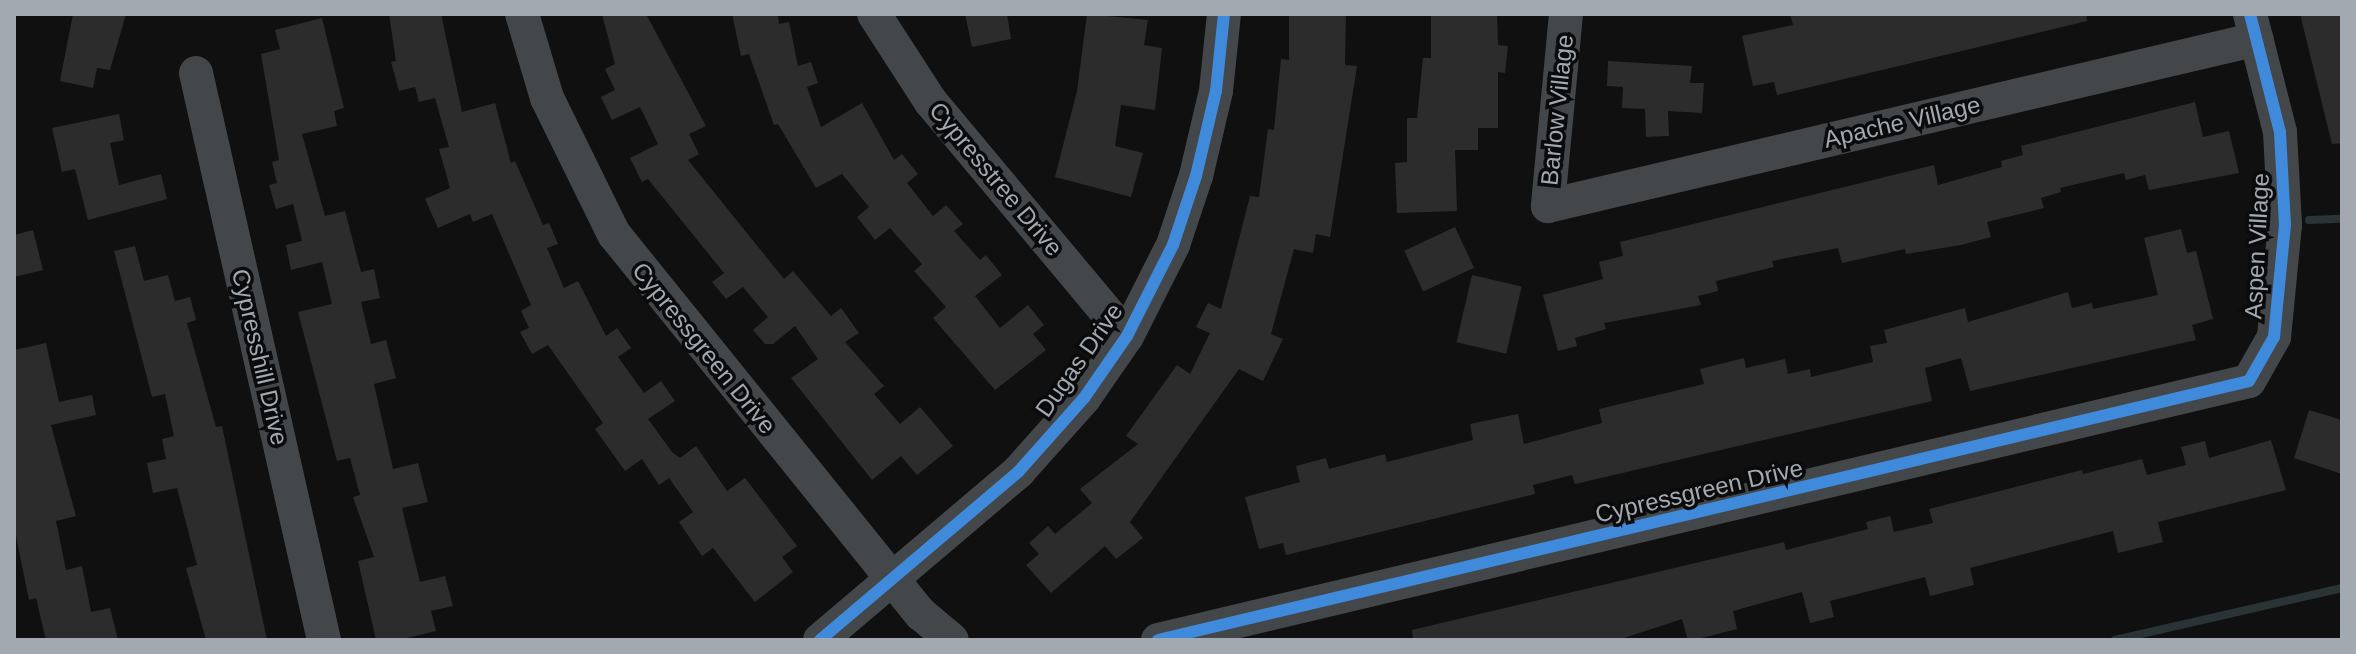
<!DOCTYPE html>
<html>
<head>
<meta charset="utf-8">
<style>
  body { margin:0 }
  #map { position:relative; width:2356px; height:654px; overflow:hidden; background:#101011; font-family:Helvetica,sans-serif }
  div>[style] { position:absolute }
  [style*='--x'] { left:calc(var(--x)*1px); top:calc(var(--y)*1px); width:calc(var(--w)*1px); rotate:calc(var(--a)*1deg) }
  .stream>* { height:8px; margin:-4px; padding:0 4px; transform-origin:4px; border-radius:4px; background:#2a3335 }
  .building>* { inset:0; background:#2c2c2d; transform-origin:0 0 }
  .minor>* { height:34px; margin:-17px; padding:0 17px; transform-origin:17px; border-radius:17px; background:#444749 }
  .cycleway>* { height:12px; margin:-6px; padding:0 6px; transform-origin:6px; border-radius:6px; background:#408adc }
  span { translate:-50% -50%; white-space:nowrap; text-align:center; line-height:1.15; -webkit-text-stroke:7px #0b0b0c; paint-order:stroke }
  .street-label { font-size:24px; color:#a2a9b0 }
  .frame { position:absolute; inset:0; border:16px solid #a2a9b0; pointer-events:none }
</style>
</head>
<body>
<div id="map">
  <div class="stream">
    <div style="--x:2309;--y:220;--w:33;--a:-2"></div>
    <div style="--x:2115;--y:640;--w:233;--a:-12.9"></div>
  </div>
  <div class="building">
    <div style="clip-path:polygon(73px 14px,126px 14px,110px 70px,97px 68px,93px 88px,60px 81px)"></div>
    <div style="clip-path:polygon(389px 14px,441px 14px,462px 112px,495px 103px,511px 163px,515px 161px,543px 225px,549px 223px,558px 244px,547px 248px,564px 288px,578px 281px,606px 336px,617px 328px,631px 348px,618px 357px,644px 393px,661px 381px,675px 401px,648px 419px,672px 452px,680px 458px,696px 446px,727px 491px,745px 478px,797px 546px,782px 557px,793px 572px,755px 602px,713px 548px,702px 556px,679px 522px,693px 512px,669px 478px,659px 485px,642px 459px,625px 471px,595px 429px,603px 423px,548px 345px,532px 354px,520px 332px,529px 328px,521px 311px,531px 305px,492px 214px,473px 222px,470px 214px,438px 228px,425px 199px,450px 188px,439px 149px,449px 147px,435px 98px,419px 102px,415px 87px,399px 91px,391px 62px,396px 61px)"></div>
    <div style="clip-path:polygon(602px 14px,646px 14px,706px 126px,689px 134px,699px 154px,688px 160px,784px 279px,793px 271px,831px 316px,841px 308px,859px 333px,845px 342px,884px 386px,874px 394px,900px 424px,920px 407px,953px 446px,917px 475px,901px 456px,872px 480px,791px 378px,818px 359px,795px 326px,773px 344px,765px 344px,753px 330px,768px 317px,743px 287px,726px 299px,712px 282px,724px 273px,648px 179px,642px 182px,630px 158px,658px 144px,640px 107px,612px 120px,601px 97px,615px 90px,605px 69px,615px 64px)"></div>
    <div style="clip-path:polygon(732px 14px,778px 14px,779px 24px,789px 22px,798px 66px,811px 62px,818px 83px,807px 87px,821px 127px,862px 103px,894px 160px,902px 154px,918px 174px,907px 183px,933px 216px,946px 205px,963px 224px,954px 231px,980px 260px,986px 255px,1002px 275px,975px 296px,1000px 328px,1028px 305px,1044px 325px,1033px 334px,1046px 350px,995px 390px,933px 318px,946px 307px,914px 271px,922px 264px,890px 228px,875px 240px,857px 217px,869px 207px,842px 174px,816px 188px,778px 124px,774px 125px,749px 54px,741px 56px)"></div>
    <div style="clip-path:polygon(965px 14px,1007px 14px,1011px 39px,972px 47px)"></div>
    <div style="clip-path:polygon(1087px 14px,1148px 20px,1144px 45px,1162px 48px,1155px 110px,1121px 105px,1115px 146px,1143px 153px,1131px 197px,1055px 177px,1077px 91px)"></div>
    <div style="clip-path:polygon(1289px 14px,1346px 14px,1345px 65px,1357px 66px,1330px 237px,1316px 234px,1313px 253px,1294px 249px,1271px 334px,1283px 339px,1263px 381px,1239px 369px,1130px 522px,1143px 538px,1116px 559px,1105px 546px,1051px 593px,1026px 565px,1039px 554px,1029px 543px,1048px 526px,1055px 534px,1092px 503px,1080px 489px,1138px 444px,1126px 436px,1177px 365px,1190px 374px,1210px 333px,1196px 327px,1208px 303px,1221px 309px,1250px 196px,1259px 197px,1268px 129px,1274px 130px,1281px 59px,1289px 60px)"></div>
    <div style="clip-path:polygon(1431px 14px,1497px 14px,1498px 45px,1508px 46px,1505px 73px,1498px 72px,1498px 128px,1478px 128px,1478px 150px,1455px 150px,1457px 211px,1397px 213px,1395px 163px,1407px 162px,1407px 118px,1417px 118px,1423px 58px,1431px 58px)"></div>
    <div style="clip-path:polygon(1790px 14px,2086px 14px,2087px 21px,1777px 95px,1774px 82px,1753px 86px,1742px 36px,1793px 25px)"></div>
    <div style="clip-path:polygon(2300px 14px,2342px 14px,2342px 143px,2332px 144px)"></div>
    <div style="clip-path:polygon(322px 18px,344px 108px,334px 111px,337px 126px,302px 134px,325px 216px,345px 211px,361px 272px,374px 269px,380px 298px,361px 302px,371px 344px,386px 340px,396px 378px,374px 384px,393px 469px,418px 463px,428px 502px,402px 508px,420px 582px,445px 576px,453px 606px,431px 611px,436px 631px,399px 640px,376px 640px,358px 561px,374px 557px,353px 497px,360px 495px,350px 458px,337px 461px,298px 312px,332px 304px,322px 262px,291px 270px,286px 245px,302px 241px,293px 204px,276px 209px,269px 185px,277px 183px,272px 162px,279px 160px,261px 54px,280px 49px,275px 30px)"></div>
    <div style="clip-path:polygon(1608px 61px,1692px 66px,1690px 83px,1704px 83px,1702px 113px,1668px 111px,1669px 136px,1646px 137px,1645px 109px,1622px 108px,1623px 87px,1607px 86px)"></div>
    <div style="clip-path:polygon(2195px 102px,2203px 137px,2229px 131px,2239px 173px,2149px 190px,2145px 175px,2126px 180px,2124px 173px,2060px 188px,2061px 192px,2041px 198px,2044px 208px,1987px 222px,1991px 237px,1961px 245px,1906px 254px,1905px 249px,1842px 263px,1838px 248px,1772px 261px,1774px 267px,1716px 281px,1718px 291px,1698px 296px,1701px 305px,1604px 323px,1606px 329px,1575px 338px,1577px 346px,1558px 351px,1543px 295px,1603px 279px,1599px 262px,1623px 256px,1620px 242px,1934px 165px,1938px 185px,2002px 167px,2001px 161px,2023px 155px,2021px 146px)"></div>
    <div style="clip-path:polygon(119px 114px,124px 140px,110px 143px,119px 185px,161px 174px,167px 199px,88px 220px,75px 169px,62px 172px,52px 128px)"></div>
    <div style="left:1455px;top:227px;width:45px;height:56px;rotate:65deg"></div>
    <div style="clip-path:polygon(2181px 229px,2187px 253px,2196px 251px,2213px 319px,2192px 325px,2196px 340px,1970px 391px,1961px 358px,1925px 368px,1932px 401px,1575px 484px,1572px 475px,1533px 485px,1535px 494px,1286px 555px,1283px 543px,1259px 549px,1245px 497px,1300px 482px,1296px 466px,1326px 458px,1329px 469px,1385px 454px,1387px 462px,1473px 440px,1470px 424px,1518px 414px,1524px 444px,1602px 423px,1599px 409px,1704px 384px,1700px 369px,1744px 358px,1746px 368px,1785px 359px,1788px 374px,1810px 369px,1811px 377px,1873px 362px,1870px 346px,1887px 343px,1884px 330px,1965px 308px,1968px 322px,2068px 292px,2072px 308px,2092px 303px,2093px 309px,2158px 295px,2144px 238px)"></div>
    <div style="clip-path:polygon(33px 230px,43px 270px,14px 277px,14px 235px)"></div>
    <div style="clip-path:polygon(135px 246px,144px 281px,168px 275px,175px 301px,190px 297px,196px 320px,187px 323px,216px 427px,222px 426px,267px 640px,206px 640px,186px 568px,197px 565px,177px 488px,153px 493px,147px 463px,166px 459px,162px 439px,174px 436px,165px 394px,152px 397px,114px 251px)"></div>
    <div style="left:1472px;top:275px;width:51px;height:69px;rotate:13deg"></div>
    <div style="clip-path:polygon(46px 343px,59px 402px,92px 395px,96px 415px,51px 425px,76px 516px,56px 521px,66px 570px,82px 566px,91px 612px,110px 608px,118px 640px,46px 640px,36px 598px,29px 600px,14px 526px,14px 350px)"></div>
    <div style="clip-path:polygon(2309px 410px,2342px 420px,2342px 474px,2294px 458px)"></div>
    <div style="clip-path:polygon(2271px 440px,2286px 490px,2158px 522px,2163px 542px,2118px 553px,2113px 531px,1970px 568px,1974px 585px,1930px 596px,1925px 577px,1830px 601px,1834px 617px,1810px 623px,1802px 592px,1733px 611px,1737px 629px,1694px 640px,1688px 640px,1682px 619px,1618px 640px,1413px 640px,1412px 630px,1784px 542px,1786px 550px,1868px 529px,1866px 522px,1890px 516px,1894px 532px,1933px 523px,1929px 509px,2082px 470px,2083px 474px,2142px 459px,2147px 475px,2186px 465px,2181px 447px,2205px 441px,2209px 458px)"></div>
  </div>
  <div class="minor">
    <div style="--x:522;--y:14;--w:88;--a:73.4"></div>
    <div style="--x:547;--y:98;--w:152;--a:63.8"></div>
    <div style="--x:614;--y:234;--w:489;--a:51.1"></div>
    <div style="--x:921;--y:614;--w:40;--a:40"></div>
    <div style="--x:874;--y:14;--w:105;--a:57.1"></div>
    <div style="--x:931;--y:102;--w:305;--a:50.1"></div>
    <div style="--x:1566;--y:14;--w:193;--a:95.4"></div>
    <div style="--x:1548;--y:206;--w:728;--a:-13.25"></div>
    <div style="--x:196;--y:73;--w:581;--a:77.28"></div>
    <div style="--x:820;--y:640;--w:261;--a:-40.3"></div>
    <div style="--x:1019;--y:471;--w:98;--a:-48.3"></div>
    <div style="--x:1084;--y:398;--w:75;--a:-55.3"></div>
    <div style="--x:1127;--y:336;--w:102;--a:-63.2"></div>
    <div style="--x:1173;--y:245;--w:73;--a:-71.6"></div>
    <div style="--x:1196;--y:176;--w:87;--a:-76.8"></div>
    <div style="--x:1216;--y:91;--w:77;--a:-84.1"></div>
    <div style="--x:1158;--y:640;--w:1121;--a:-13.35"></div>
    <div style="--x:2249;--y:381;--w:51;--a:-60.4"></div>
    <div style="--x:2274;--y:337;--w:113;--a:-84.4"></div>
    <div style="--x:2285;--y:225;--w:93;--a:-93.1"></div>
    <div style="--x:2280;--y:132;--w:122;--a:-104.3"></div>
  </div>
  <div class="cycleway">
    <div style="--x:820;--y:640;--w:261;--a:-40.3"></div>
    <div style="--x:1019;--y:471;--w:98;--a:-48.3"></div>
    <div style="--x:1084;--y:398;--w:75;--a:-55.3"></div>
    <div style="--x:1127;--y:336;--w:102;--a:-63.2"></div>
    <div style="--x:1173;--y:245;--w:73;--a:-71.6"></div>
    <div style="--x:1196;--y:176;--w:87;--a:-76.8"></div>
    <div style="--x:1216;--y:91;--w:77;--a:-84.1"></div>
    <div style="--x:1158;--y:640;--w:1121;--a:-13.35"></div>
    <div style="--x:2249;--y:381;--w:51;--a:-60.4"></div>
    <div style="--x:2274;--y:337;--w:113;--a:-84.4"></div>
    <div style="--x:2285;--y:225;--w:93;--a:-93.1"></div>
    <div style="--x:2280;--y:132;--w:122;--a:-104.3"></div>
  </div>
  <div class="street-label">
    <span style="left:1557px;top:110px;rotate:-84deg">Barlow Village</span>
    <span style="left:1902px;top:122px;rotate:-13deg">Apache Village</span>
    <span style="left:996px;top:179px;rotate:50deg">Cypresstree Drive</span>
    <span style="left:2257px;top:246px;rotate:-87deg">Aspen Village</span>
    <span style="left:704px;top:348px;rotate:51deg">Cypressgreen Drive</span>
    <span style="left:260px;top:357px;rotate:77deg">Cypresshill Drive</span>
    <span style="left:1079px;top:360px;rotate:-55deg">Dugas Drive</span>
    <span style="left:1699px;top:491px;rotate:-13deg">Cypressgreen Drive</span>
  </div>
  <div class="frame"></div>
</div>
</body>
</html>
